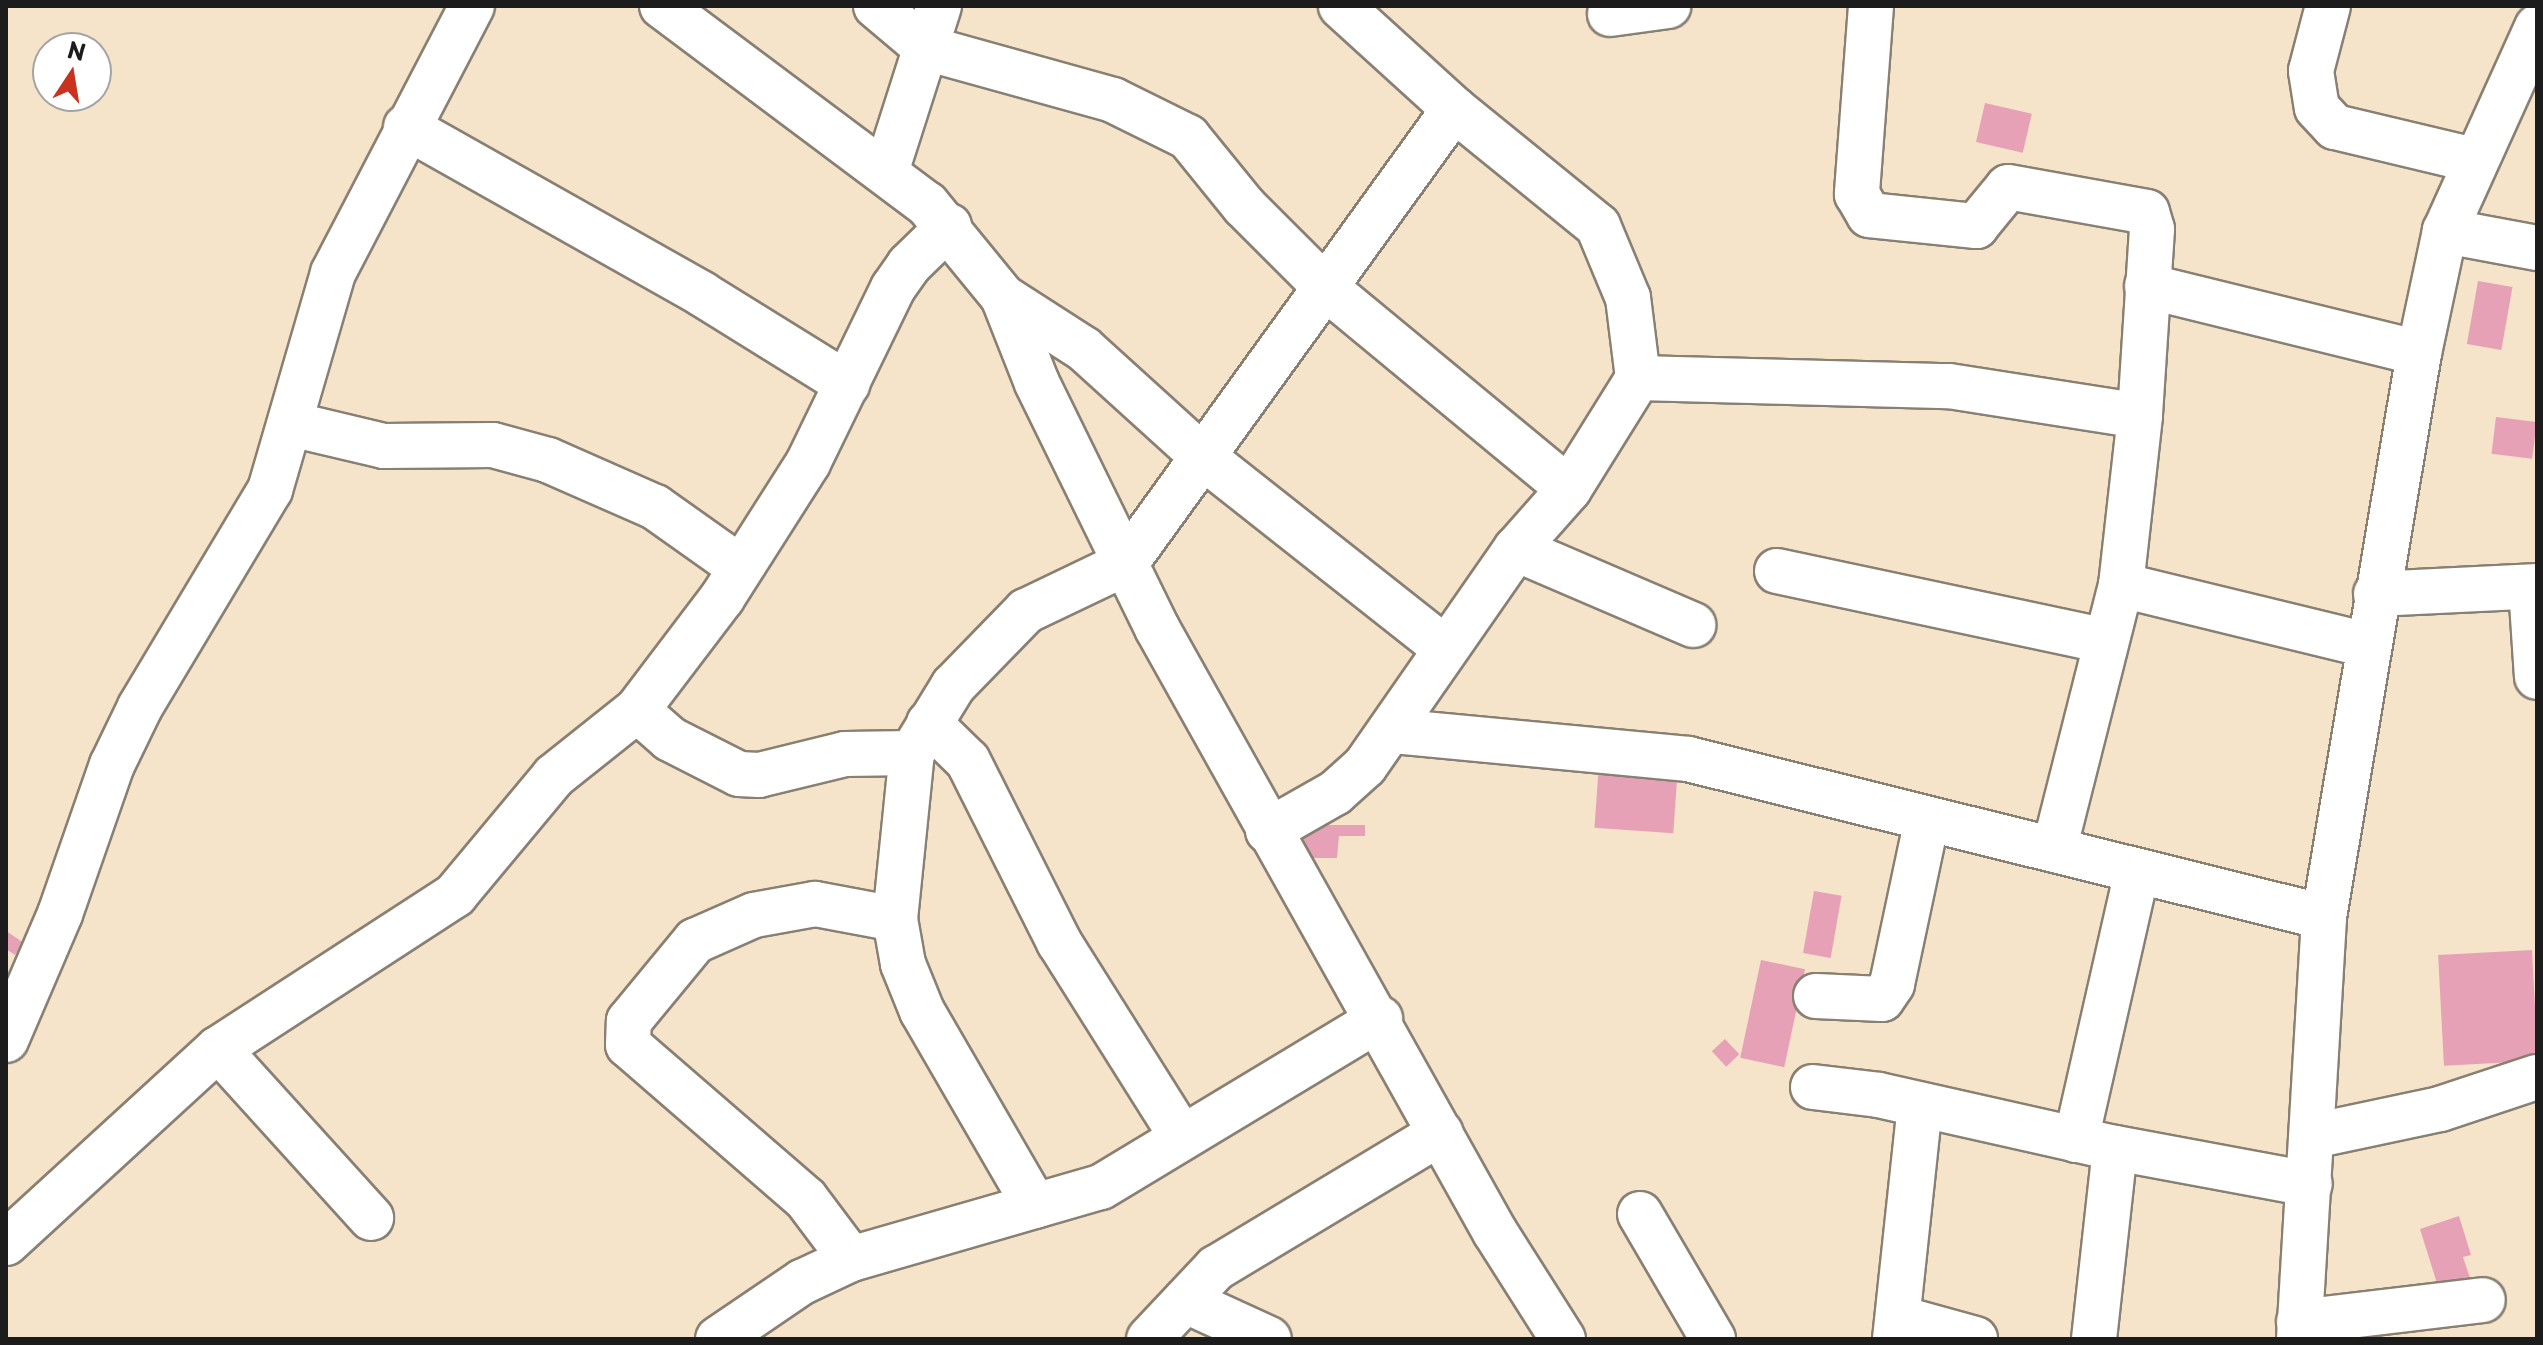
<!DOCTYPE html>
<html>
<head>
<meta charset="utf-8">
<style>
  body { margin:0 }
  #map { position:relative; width:2543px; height:1345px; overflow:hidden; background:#f5e3ca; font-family:"Playpen Sans",sans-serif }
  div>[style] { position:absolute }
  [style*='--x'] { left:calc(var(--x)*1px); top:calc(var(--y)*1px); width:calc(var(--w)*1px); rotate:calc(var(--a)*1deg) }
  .building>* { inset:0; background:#e6a1b7; transform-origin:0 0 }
  .roads { filter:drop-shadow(2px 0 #888073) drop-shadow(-2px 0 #888073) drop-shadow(0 2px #888073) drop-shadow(0 -2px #888073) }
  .minor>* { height:44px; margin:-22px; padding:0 22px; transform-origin:22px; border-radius:22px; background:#fff }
  .tertiary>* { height:44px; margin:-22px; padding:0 22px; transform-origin:22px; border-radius:22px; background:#fff }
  span { translate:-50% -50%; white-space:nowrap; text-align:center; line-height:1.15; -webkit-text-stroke:6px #fff; paint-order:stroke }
  .frame { position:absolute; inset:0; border:8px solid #1c1c1c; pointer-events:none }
  .north { position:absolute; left:32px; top:32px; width:80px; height:80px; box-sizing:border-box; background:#fff; border:2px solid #a4a4a4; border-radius:50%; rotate:12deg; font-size:22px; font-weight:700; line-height:32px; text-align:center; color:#1c1c1c }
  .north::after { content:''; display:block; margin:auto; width:28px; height:36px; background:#c8321e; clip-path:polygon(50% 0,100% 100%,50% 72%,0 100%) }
</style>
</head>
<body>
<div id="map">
  <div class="building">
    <div style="left:1985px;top:103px;width:48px;height:40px;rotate:13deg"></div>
    <div style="left:2478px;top:281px;width:35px;height:64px;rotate:10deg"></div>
    <div style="left:2496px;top:417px;width:41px;height:37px;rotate:7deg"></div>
    <div style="left:1599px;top:763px;width:79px;height:65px;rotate:4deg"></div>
    <div style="clip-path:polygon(1291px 825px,1365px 825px,1365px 836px,1339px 836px,1337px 858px,1309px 858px)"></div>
    <div style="left:1814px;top:891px;width:28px;height:63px;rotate:10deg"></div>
    <div style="clip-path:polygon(6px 931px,24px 943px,15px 955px,6px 949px)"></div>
    <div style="left:2532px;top:950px;width:111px;height:94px;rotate:87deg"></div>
    <div style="left:1761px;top:960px;width:45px;height:100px;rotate:12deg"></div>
    <div style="left:1725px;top:1039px;width:21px;height:18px;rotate:47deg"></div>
    <div style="clip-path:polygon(2459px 1216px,2471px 1255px,2463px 1257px,2472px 1284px,2440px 1293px,2420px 1229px)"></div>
  </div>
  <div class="roads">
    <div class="minor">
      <div style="--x:662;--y:6;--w:331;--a:36.8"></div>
      <div style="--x:927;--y:204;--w:120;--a:50.7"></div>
      <div style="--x:1003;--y:297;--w:92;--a:68.4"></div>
      <div style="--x:1037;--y:383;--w:273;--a:63.9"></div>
      <div style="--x:1157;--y:628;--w:692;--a:60.77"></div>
      <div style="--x:1495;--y:1232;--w:127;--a:57.6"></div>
      <div style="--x:876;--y:6;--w:65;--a:40"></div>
      <div style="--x:926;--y:48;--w:194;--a:15.5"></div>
      <div style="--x:1113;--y:100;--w:84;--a:26.3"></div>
      <div style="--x:1188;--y:137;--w:89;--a:50.9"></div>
      <div style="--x:1244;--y:206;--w:116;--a:45"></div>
      <div style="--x:1326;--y:288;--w:315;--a:39.6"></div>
      <div style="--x:1871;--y:6;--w:189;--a:94.3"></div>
      <div style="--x:1857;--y:194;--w:24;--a:60"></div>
      <div style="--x:1869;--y:215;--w:108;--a:5.9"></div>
      <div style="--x:1976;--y:226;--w:50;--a:-50.6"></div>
      <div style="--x:2008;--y:187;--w:141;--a:10.2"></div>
      <div style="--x:2147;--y:212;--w:18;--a:74"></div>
      <div style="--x:2152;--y:229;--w:187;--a:93.7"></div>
      <div style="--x:2140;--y:416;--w:170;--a:96.4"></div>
      <div style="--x:2121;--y:585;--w:273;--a:104.2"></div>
      <div style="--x:2328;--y:6;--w:67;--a:104.7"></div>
      <div style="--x:2311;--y:71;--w:37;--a:81"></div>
      <div style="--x:2317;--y:108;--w:26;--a:47"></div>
      <div style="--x:2335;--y:127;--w:143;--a:13.4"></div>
      <div style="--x:1610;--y:14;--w:59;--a:-7.9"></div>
      <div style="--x:406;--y:127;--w:340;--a:29.4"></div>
      <div style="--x:702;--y:294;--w:171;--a:31.8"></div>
      <div style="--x:886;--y:172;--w:174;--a:-72.3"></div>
      <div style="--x:2445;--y:231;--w:94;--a:10.5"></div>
      <div style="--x:2147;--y:286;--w:280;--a:13.8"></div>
      <div style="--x:1003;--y:297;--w:96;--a:32.7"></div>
      <div style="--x:1084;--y:349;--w:161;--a:42.2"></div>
      <div style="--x:1203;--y:457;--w:307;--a:38.3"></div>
      <div style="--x:1638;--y:378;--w:311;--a:1.5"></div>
      <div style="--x:1949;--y:386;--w:193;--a:8.9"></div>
      <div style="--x:291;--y:424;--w:96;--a:13.3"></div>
      <div style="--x:384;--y:446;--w:109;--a:-0.5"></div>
      <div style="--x:493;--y:445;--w:57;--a:15.3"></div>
      <div style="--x:548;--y:460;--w:117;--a:23.7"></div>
      <div style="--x:655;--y:507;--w:105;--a:35.3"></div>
      <div style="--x:1516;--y:549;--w:193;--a:23.2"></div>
      <div style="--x:1777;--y:571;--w:336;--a:12"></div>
      <div style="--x:2121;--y:585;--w:253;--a:13.7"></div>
      <div style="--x:2531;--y:587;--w:90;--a:86.2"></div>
      <div style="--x:2376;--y:594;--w:161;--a:-2.8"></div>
      <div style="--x:637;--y:710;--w:44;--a:41.3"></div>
      <div style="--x:670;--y:739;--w:77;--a:26.9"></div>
      <div style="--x:739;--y:774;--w:20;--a:3"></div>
      <div style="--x:759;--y:775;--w:89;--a:-13.7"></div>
      <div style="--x:845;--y:754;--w:67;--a:-0.9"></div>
      <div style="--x:929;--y:723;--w:54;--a:44.3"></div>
      <div style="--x:968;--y:761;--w:203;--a:63.3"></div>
      <div style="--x:1059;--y:942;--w:229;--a:57.8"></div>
      <div style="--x:1392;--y:731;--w:297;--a:5.4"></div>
      <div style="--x:1688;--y:759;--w:655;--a:13.95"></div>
      <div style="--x:1268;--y:831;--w:77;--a:-29.6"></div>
      <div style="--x:1335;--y:793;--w:40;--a:-42"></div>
      <div style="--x:1365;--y:766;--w:264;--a:-55.2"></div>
      <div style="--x:1516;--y:549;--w:80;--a:-48.5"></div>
      <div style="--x:1569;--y:489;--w:131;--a:-58.1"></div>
      <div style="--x:1638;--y:378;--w:81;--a:-97.1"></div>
      <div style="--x:1628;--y:298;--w:78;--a:-112.6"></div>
      <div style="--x:1598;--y:226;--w:186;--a:-140.9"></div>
      <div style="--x:1454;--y:109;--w:153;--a:-137.7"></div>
      <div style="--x:1816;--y:996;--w:66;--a:2.6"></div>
      <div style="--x:1882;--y:999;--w:18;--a:-56"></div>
      <div style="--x:1892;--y:984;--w:169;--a:-78"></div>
      <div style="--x:6;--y:1040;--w:137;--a:-66.8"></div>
      <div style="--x:60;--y:914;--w:158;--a:-70.8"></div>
      <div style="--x:112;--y:765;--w:64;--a:-64.2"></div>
      <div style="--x:140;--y:707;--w:253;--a:-59.1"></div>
      <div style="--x:270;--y:490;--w:226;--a:-73.8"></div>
      <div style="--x:333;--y:273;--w:301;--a:-62.5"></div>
      <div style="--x:218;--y:1049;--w:228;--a:47.8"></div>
      <div style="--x:1813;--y:1087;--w:66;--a:6.9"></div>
      <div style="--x:1879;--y:1095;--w:242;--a:12.7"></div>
      <div style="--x:2115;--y:1148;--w:198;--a:10.5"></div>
      <div style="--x:2313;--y:1136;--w:130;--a:-12"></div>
      <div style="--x:2440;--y:1109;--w:102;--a:-18.3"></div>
      <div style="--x:2076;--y:1140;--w:276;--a:-77.2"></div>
      <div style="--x:1035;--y:1206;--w:225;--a:-120.1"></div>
      <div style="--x:922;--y:1011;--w:51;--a:-112"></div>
      <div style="--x:903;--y:964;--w:46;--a:-100.1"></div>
      <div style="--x:895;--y:919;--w:167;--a:-84.2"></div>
      <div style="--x:912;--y:753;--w:79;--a:-58.5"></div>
      <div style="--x:953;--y:686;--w:105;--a:-45.8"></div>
      <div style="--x:1026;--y:611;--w:111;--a:-25.6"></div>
      <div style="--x:1126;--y:563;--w:560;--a:-54.15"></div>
      <div style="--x:1640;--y:1214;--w:145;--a:59.7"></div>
      <div style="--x:6;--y:1243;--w:287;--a:-42.5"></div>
      <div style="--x:218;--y:1049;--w:283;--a:-33"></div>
      <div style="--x:455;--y:895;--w:155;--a:-50.2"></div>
      <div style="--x:554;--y:776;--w:106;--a:-38.5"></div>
      <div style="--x:637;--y:710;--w:141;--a:-52.8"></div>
      <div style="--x:722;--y:598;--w:160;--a:-57.5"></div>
      <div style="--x:808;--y:463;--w:195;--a:-64.1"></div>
      <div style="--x:893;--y:288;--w:28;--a:-55"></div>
      <div style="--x:909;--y:265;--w:56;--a:-44.3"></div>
      <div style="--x:851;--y:1259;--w:75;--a:-126.9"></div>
      <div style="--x:806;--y:1199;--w:235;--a:-139.1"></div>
      <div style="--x:628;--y:1045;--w:24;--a:-88"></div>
      <div style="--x:629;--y:1021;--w:104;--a:-50.5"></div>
      <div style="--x:695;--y:941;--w:64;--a:-23.8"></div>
      <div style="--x:754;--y:915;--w:62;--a:-10.2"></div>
      <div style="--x:815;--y:904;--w:81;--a:10.6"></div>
      <div style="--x:1186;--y:1301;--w:91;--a:24.6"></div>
      <div style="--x:1899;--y:1318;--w:79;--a:15.4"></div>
      <div style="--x:2299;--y:1322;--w:185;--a:-6.8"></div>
      <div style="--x:718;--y:1339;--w:102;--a:-34.2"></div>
      <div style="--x:802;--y:1282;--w:54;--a:-25.1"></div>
      <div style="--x:851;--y:1259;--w:260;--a:-16.1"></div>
      <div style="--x:1101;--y:1187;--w:326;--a:-31.1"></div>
      <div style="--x:1149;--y:1339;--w:98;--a:-46.7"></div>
      <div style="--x:1216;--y:1268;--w:262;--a:-31"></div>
      <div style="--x:1895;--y:1339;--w:235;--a:-83.9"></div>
      <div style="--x:2094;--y:1339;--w:192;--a:-83.7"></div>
    </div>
    <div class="tertiary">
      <div style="--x:2299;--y:1339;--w:423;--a:-86.6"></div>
      <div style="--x:2324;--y:917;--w:572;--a:-80.44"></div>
      <div style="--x:2419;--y:353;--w:125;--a:-78"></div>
      <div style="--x:2445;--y:231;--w:224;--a:-65.7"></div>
    </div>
  </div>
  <div class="frame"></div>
  <div class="north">N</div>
</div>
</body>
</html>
